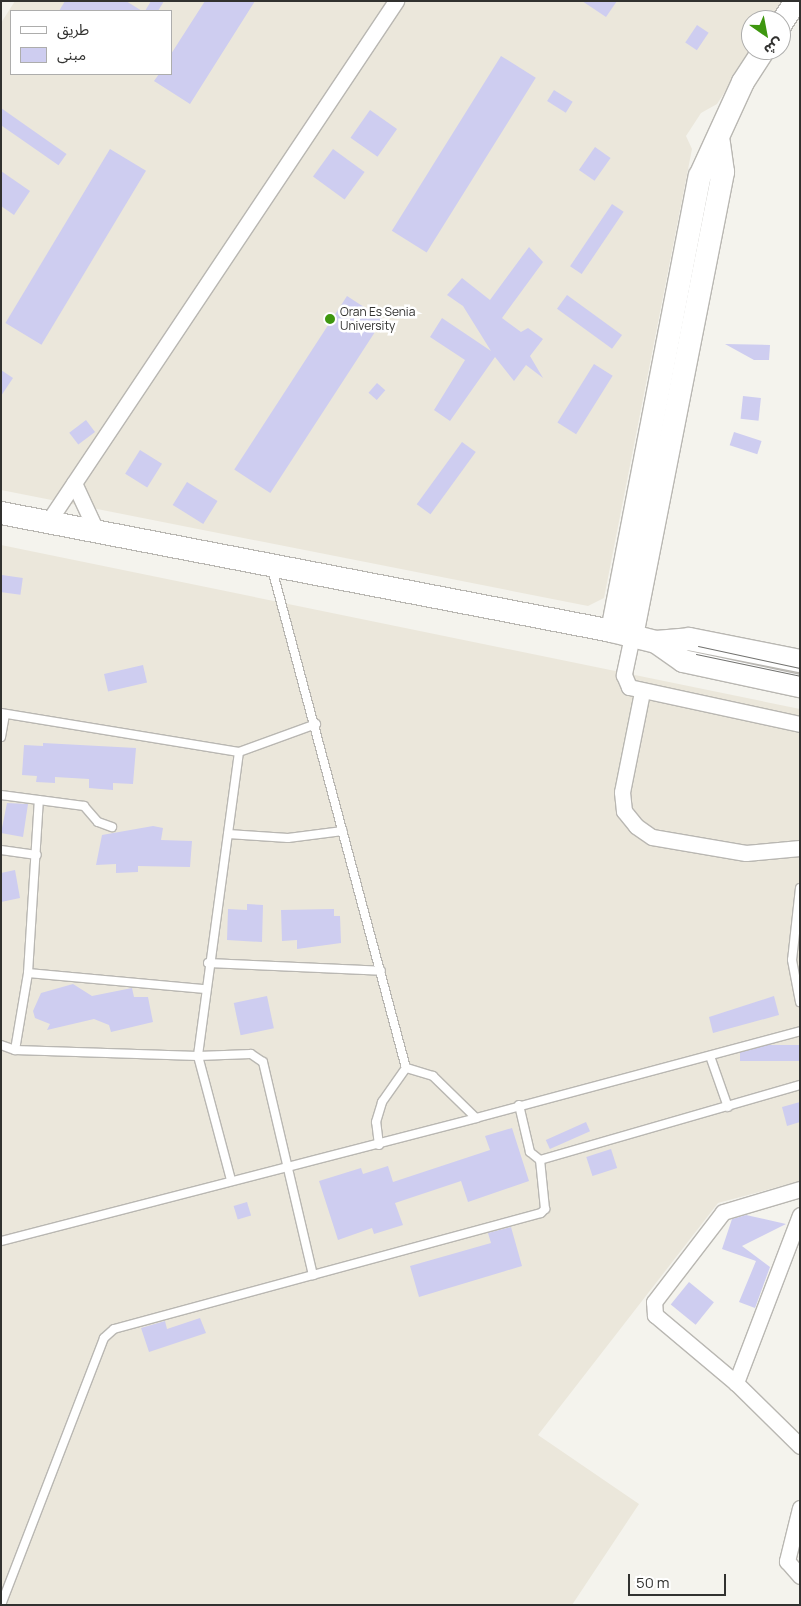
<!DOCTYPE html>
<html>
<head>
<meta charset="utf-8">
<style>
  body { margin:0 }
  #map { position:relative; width:801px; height:1606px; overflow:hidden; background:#f4f3ed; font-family:Manrope,"Noto Sans Arabic",sans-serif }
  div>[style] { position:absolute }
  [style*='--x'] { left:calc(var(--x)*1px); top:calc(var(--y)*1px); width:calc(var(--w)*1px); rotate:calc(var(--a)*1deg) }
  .built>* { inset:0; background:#ebe7db }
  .building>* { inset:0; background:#cecdf0; transform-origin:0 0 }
  .roads { filter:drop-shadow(1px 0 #b9b7b2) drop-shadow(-1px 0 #b9b7b2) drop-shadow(0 1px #b9b7b2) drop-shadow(0 -1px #b9b7b2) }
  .lane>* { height:8px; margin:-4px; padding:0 4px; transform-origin:4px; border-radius:4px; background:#fff }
  .street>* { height:15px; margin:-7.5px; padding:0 7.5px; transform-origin:7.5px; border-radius:7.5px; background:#fff }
  .secondary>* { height:22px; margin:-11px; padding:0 11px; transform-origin:11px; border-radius:11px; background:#fff }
  .tram>* { height:1px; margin:-0.5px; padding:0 0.5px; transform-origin:0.5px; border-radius:0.5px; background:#72726f }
  .dots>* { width:14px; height:14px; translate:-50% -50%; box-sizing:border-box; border:2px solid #fff; border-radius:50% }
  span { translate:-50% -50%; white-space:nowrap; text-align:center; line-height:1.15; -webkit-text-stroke:5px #fff; paint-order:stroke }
  .poi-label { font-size:12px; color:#31312f }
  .left { translate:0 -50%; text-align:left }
  .frame { position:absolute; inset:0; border:2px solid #31312f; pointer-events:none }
  .legend { position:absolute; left:10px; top:10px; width:162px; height:65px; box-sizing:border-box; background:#fff; border:1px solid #adadac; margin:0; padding:6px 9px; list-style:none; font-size:15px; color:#31312f }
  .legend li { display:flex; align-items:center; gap:10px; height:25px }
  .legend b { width:25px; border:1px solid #adadac }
  .north { position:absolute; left:741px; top:10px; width:50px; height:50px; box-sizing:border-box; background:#fff; border:1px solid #adadac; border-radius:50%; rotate:147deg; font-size:14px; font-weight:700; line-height:20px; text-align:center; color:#31312f }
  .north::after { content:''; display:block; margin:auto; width:18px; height:22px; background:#3e970f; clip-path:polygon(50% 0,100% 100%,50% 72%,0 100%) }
  .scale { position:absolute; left:628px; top:1574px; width:98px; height:22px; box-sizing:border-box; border:2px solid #31312f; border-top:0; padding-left:6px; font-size:15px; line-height:18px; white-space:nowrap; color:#31312f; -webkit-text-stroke:4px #fff; paint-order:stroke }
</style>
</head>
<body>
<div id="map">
  <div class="built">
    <div style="clip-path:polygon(evenodd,15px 1px,783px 1px,771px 20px,751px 20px,752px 50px,717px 104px,701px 113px,686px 136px,692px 149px,604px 598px,588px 606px,1px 490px,1px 23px,15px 1px,11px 11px,171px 11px,171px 74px,11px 74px,11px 11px)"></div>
    <div style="clip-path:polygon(1px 545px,800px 709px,800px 1181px,718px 1203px,538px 1435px,639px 1504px,572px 1605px,1px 1605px)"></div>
  </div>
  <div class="building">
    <div style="clip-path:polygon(65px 1px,126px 1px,142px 11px,59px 11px)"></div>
    <div style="clip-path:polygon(151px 1px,164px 1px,158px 11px,145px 11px)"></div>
    <div style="clip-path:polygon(205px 1px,255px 1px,190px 104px,154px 81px,159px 74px,171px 74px,171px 54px)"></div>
    <div style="clip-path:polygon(582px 1px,617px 1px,606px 17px)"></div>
    <div style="left:697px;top:25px;width:14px;height:21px;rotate:34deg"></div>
    <div style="left:501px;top:56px;width:41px;height:206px;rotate:32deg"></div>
    <div style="left:554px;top:90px;width:22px;height:13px;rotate:32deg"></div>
    <div style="left:1px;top:108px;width:80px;height:14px;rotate:35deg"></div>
    <div style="left:370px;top:110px;width:33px;height:34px;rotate:35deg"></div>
    <div style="left:595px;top:147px;width:19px;height:28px;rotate:35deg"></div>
    <div style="left:110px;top:149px;width:42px;height:203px;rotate:31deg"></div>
    <div style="left:333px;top:149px;width:39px;height:34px;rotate:36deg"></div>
    <div style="clip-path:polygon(1px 171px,30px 191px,14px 215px,1px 206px)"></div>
    <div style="left:612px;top:204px;width:14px;height:75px;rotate:34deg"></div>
    <div style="clip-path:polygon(529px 247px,543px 262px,502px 318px,521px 332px,528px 328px,543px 339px,530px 356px,543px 378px,526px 365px,514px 381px,495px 357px,450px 421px,434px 410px,465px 360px,430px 337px,442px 318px,491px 351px,463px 306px,447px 295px,462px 278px,490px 300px)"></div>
    <div style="left:567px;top:295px;width:68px;height:17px;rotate:36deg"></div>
    <div style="left:347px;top:296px;width:43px;height:207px;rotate:33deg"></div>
    <div style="clip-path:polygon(725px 344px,770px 345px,769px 360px,754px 360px)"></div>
    <div style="left:594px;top:364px;width:22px;height:69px;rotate:32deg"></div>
    <div style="clip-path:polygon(1px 370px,13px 378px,1px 396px)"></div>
    <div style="left:377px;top:383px;width:11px;height:13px;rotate:41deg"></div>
    <div style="left:743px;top:396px;width:18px;height:23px;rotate:6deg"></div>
    <div style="left:86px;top:420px;width:15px;height:21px;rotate:53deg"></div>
    <div style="left:734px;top:432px;width:29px;height:14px;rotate:18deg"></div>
    <div style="left:462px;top:442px;width:17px;height:77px;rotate:36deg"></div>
    <div style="left:140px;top:450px;width:26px;height:28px;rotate:32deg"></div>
    <div style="left:187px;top:482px;width:36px;height:27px;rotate:32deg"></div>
    <div style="left:2px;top:575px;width:21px;height:17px;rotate:8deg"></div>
    <div style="left:143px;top:665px;width:18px;height:40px;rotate:77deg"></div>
    <div style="clip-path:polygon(43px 743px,136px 748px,133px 784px,113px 783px,113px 790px,89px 788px,89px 779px,55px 777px,55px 783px,36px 782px,37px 776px,22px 775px,24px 745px,43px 746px)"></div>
    <div style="clip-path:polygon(7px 803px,28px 804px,23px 837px,1px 833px)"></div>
    <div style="clip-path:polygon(153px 826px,163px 828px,161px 840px,192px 841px,190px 867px,138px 866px,138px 872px,116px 873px,116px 864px,96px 865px,102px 835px)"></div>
    <div style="clip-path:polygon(15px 870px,20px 898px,1px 902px,1px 873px)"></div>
    <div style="clip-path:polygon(247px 904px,263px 905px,262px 942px,227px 940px,228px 909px,247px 910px)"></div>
    <div style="clip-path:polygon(334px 909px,334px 916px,340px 916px,341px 943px,297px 949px,297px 940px,282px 941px,281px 910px)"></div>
    <div style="clip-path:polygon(73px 984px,92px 996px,132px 988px,134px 997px,148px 997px,153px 1022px,111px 1032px,109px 1025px,94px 1019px,47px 1030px,50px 1024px,35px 1018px,33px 1011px,41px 993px)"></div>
    <div style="left:267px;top:996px;width:33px;height:34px;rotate:78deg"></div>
    <div style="clip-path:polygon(774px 996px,779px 1015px,713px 1033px,709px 1017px)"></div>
    <div style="left:800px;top:1045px;width:16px;height:60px;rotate:90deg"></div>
    <div style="clip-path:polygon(800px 1102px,800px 1122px,787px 1126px,782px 1107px)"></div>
    <div style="left:586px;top:1122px;width:10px;height:44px;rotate:66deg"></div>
    <div style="clip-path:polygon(512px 1128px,529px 1181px,468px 1202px,461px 1181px,395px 1203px,403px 1225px,374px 1234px,372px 1228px,338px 1240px,319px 1181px,361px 1168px,363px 1174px,388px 1166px,393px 1182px,490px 1150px,485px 1136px)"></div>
    <div style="left:611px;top:1149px;width:20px;height:26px;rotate:72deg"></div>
    <div style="left:247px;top:1202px;width:14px;height:14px;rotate:73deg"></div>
    <div style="clip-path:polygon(746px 1215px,786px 1224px,742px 1246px,770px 1267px,755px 1308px,739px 1302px,756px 1261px,722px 1249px,732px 1219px)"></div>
    <div style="clip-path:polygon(511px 1227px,522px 1266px,419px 1297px,410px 1266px,491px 1243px,488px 1233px)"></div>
    <div style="left:689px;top:1282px;width:32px;height:29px;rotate:39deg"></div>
    <div style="clip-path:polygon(200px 1318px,206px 1333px,149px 1352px,141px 1328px,165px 1321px,167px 1329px)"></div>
  </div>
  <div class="roads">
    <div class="lane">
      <div style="--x:1;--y:713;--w:241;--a:9.3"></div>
      <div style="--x:239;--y:752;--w:82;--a:-20"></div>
      <div style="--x:1;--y:737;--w:23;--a:-80"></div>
      <div style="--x:239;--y:752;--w:307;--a:97.7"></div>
      <div style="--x:198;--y:1056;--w:53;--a:-2.2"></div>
      <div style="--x:251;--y:1054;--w:14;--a:34"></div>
      <div style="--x:263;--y:1062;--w:219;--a:76.8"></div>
      <div style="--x:1;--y:795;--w:84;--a:7.5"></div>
      <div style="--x:84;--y:806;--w:21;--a:49"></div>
      <div style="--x:98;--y:822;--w:15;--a:20"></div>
      <div style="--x:228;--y:834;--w:60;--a:3.8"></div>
      <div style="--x:288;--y:838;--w:55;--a:-7.3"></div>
      <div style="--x:1;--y:850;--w:36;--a:8"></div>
      <div style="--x:800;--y:888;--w:72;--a:96.3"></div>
      <div style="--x:792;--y:960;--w:43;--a:79.2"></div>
      <div style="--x:208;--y:963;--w:173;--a:2.6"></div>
      <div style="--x:28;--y:973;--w:178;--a:5.2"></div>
      <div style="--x:1;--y:1045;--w:15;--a:20"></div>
      <div style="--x:15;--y:1050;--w:183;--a:1.9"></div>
      <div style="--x:198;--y:1056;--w:128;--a:75.1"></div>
      <div style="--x:15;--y:1050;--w:78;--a:-80.4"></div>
      <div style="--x:28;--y:973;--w:173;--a:-86.4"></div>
      <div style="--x:710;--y:1056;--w:54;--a:70.6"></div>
      <div style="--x:519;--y:1105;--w:48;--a:76.8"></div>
      <div style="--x:530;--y:1152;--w:13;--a:39"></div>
      <div style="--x:540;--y:1160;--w:271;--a:-16.1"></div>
      <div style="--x:476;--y:1118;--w:335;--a:-15"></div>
      <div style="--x:379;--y:1145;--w:23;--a:-97"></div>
      <div style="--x:376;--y:1122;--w:21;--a:-73"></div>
      <div style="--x:382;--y:1102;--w:42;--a:-54.8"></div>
      <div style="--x:1;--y:1241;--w:491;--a:-14.5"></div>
      <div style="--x:476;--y:1118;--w:60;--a:-135.7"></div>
      <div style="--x:433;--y:1076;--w:28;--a:-163"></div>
      <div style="--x:406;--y:1068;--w:517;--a:-105.03"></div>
      <div style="--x:1;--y:1605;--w:286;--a:-68.9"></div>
      <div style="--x:104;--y:1338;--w:13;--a:-42"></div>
      <div style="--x:114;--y:1329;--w:442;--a:-15.2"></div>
      <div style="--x:541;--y:1213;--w:6;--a:-45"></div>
      <div style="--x:545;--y:1209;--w:49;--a:-95.8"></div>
    </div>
    <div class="street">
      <div style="--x:74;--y:483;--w:50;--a:65"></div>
      <div style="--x:48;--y:522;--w:627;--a:-56.26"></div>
      <div style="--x:632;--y:636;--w:40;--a:102"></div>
      <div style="--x:624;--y:675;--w:13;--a:67"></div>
      <div style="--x:629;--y:687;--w:175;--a:12.2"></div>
      <div style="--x:642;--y:692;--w:102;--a:101.3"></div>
      <div style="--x:622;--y:792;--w:19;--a:84"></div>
      <div style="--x:624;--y:811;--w:19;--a:51"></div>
      <div style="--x:636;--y:826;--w:19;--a:35"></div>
      <div style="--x:652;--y:837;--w:95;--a:9.7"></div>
      <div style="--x:746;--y:853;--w:54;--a:-5.3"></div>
      <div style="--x:800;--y:1215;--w:180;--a:110.9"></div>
      <div style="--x:736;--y:1383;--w:90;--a:44.5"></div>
      <div style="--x:736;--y:1383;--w:106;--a:-140"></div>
      <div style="--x:655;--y:1315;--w:13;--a:-94"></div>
      <div style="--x:654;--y:1302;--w:113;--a:-52.5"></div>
      <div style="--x:723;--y:1212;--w:80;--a:-16.6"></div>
      <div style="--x:800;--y:1508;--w:55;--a:103.8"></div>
      <div style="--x:787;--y:1561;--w:20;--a:49"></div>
    </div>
    <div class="secondary">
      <div style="--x:781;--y:24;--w:27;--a:-57"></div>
      <div style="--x:1;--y:513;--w:622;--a:10.93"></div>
      <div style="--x:612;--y:631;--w:45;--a:14"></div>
      <div style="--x:656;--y:642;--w:33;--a:35"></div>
      <div style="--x:683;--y:661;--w:120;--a:12.1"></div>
      <div style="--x:612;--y:631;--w:463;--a:-79.1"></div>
      <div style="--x:700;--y:176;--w:103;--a:-65.4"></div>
      <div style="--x:743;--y:82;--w:38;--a:-57"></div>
      <div style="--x:632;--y:636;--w:473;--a:-78.9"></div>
      <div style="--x:723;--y:172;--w:30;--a:-98"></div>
      <div style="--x:656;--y:642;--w:33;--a:-5"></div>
      <div style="--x:689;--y:639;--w:113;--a:11.2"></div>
    </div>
  </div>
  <div class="tram">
    <div style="--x:698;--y:646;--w:104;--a:12.2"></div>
    <div style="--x:696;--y:654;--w:106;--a:11.9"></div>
  </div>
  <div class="dots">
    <div style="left:330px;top:319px;background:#3e970f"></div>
  </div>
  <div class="poi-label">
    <span class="left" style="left:340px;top:319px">Oran Es Senia<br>University</span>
  </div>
  <div class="frame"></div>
  <ul class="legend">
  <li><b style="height:6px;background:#fff"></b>طريق</li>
  <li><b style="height:14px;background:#cecdf0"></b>مبنى</li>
  </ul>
  <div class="north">ش</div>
  <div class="scale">50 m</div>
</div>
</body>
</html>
